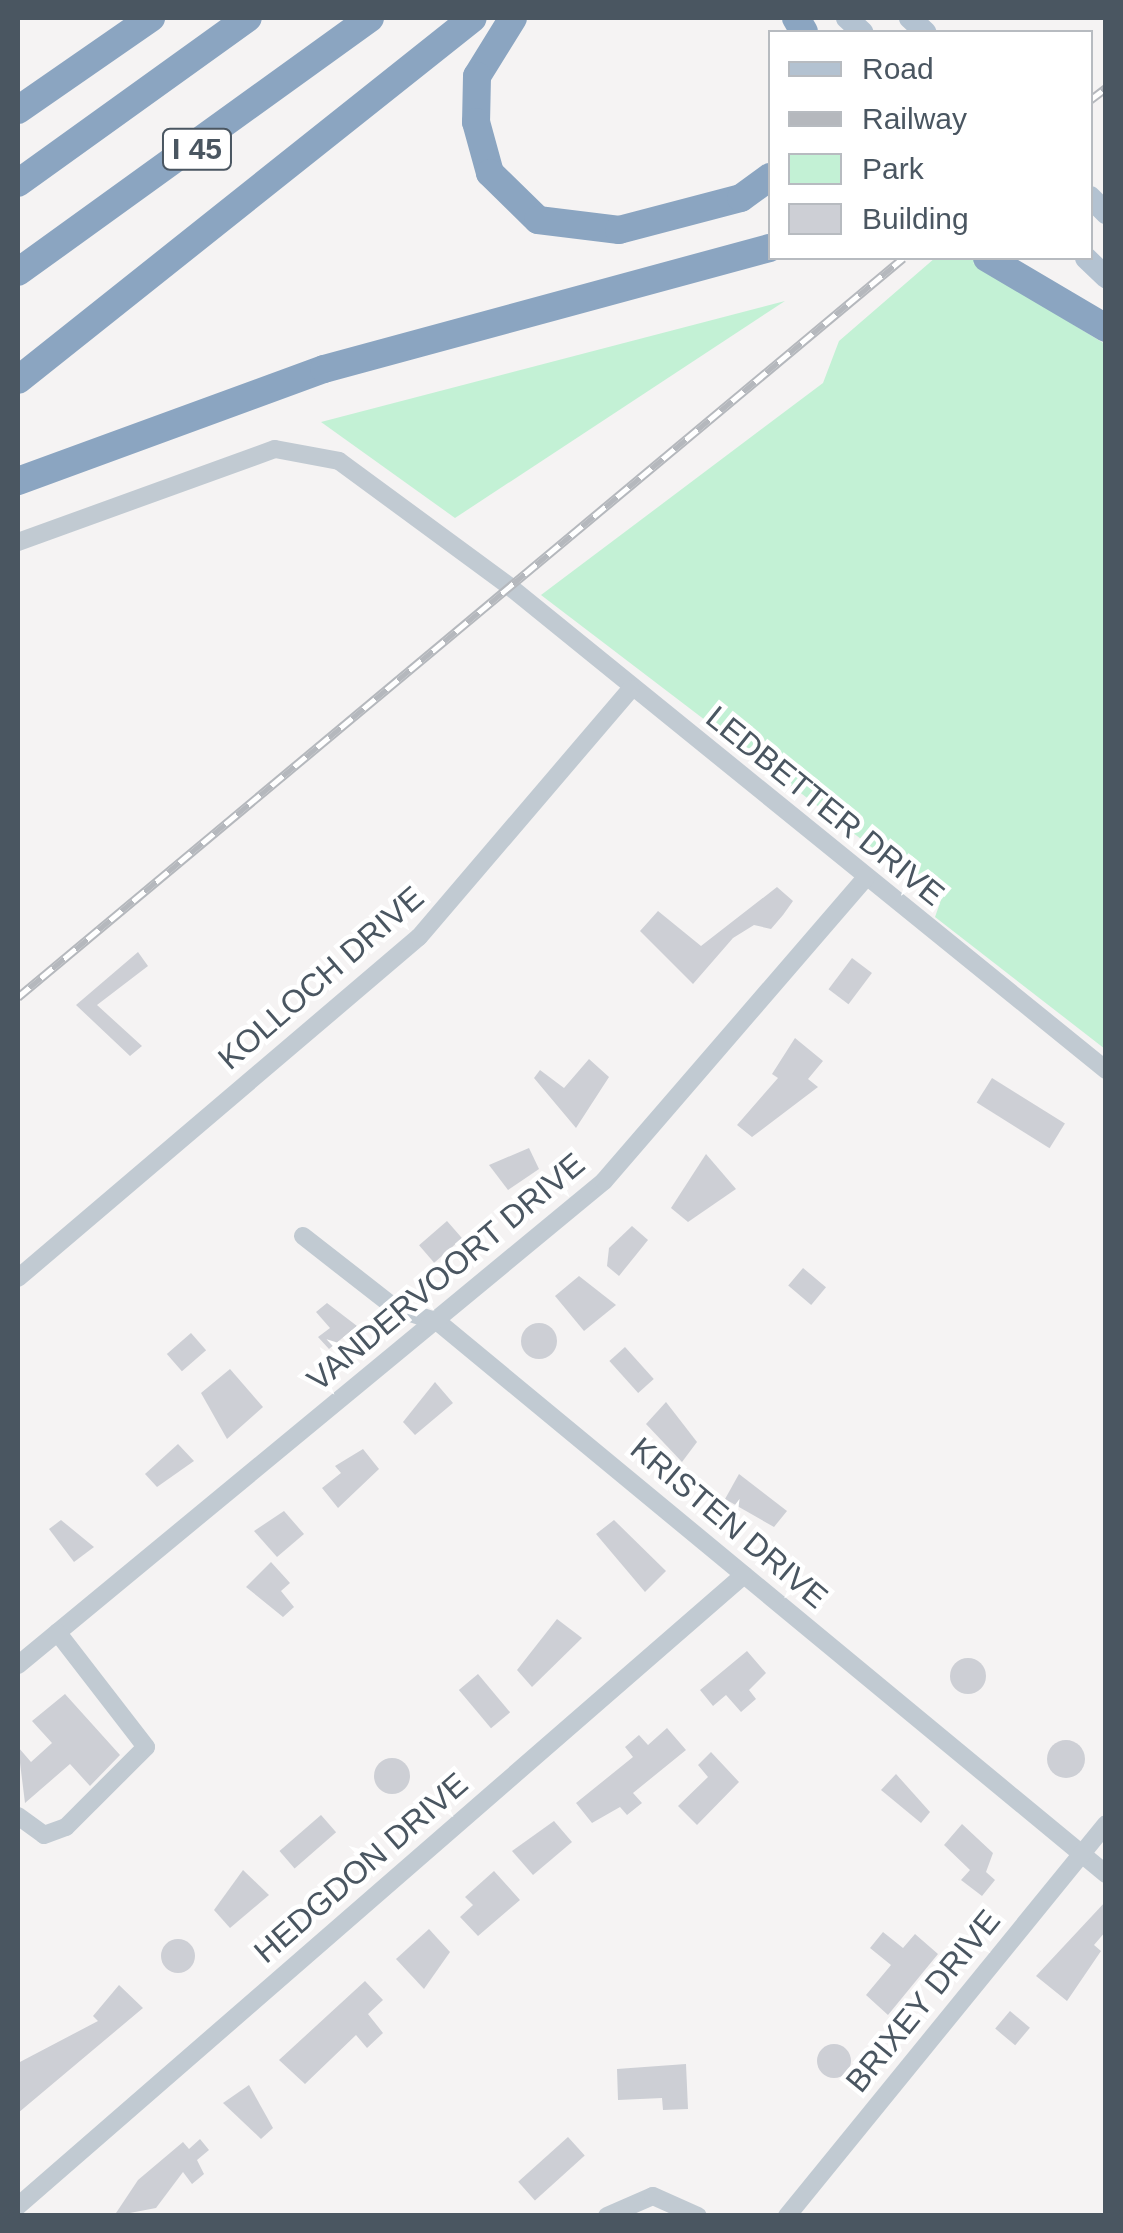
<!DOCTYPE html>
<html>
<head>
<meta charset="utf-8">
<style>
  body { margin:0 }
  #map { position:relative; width:1123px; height:2233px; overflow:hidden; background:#f5f3f3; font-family:Arial,sans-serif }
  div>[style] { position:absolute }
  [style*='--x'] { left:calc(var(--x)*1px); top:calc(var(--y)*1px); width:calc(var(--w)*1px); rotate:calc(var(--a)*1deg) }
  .green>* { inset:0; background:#c3f1d5 }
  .building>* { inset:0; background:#cdcfd5; transform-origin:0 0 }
  .round { border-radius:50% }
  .minor>* { height:18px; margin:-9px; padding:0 9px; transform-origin:9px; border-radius:9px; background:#c1cad2 }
  .major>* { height:22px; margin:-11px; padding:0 11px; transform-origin:11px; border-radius:11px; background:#b3c2d1 }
  .highway>* { height:28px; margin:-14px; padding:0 14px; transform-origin:14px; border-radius:14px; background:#8ba5c1 }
  .rail>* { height:9px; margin-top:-4.5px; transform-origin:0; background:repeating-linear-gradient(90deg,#fff 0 15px,#b5b8bd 0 30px); box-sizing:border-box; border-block:2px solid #b5b8bd }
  span { translate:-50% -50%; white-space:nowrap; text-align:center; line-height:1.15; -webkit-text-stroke:9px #fff; paint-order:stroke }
  .shield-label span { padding:2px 8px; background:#fff; border:2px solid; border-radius:8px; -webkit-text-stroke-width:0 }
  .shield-label { font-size:30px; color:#4a5661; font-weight:700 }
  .street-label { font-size:32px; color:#4a5661 }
  .frame { position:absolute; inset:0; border:20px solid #4a5661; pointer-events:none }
  .legend { position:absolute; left:768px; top:30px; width:325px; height:230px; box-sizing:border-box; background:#fff; border:2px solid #b7bbc0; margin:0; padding:12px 18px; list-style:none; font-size:30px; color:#4a5661 }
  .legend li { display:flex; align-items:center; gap:20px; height:50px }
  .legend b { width:50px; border:2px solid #b7bbc0 }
</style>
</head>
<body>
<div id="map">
  <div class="green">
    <div style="clip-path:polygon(935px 258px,984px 258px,973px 263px,1105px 344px,1105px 1049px,935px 917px,941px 900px,541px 595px,823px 383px,839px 341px)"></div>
    <div style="clip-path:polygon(785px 301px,455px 518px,321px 422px)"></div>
  </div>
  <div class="building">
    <div style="clip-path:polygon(777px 887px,793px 901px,783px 915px,771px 929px,754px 925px,733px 938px,693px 984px,640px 931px,658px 911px,701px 946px)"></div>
    <div style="clip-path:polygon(138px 952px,148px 966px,97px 1005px,142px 1046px,130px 1056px,76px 1005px)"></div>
    <div style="left:852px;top:958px;width:25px;height:39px;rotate:37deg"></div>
    <div style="clip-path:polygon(795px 1038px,823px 1061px,808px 1079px,818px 1087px,752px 1137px,737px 1125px,778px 1078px,772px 1074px)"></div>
    <div style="clip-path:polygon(589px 1059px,609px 1077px,576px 1128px,534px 1078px,540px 1070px,564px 1088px)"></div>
    <div style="left:992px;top:1078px;width:86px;height:29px;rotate:32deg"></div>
    <div style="clip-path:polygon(529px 1148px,539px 1169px,508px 1190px,489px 1165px)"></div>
    <div style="clip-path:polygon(706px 1154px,736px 1189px,688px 1222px,671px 1208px)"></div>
    <div style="left:447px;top:1221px;width:23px;height:37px;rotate:49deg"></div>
    <div style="clip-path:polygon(632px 1226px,648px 1240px,619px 1276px,607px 1266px,609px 1248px)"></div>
    <div style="left:803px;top:1268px;width:30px;height:23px;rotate:40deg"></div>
    <div style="clip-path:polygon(579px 1276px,616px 1305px,584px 1331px,555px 1296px)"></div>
    <div style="clip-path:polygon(327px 1303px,357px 1326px,329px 1349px,318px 1337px,330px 1328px,316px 1312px)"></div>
    <div class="round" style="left:521px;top:1323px;width:36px;height:36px"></div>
    <div style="left:191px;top:1333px;width:23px;height:32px;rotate:49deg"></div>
    <div style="left:625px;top:1347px;width:43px;height:21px;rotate:48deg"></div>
    <div style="clip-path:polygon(230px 1369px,263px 1407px,227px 1439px,201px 1393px)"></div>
    <div style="clip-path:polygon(435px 1382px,453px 1403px,415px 1435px,403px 1422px)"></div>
    <div style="clip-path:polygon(666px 1402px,697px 1442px,682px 1462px,646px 1424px)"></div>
    <div style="clip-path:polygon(178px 1444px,194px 1461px,157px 1487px,145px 1474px)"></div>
    <div style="clip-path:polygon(363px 1449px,379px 1469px,338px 1508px,322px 1488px,341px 1473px,335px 1466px)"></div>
    <div style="clip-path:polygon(739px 1474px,787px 1511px,774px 1527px,725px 1499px)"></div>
    <div style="clip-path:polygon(284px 1511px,304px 1534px,277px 1557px,254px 1531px)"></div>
    <div style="clip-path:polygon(61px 1520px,94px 1547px,74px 1562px,49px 1529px)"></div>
    <div style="clip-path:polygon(614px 1520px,666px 1571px,645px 1592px,596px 1534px)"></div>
    <div style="clip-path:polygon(271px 1562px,290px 1583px,281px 1591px,294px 1607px,283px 1617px,246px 1587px)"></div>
    <div style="clip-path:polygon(557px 1619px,582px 1638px,532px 1687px,517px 1670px)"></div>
    <div style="clip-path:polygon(747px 1651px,766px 1673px,749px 1690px,756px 1699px,741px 1712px,726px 1695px,713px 1706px,700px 1690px)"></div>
    <div class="round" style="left:950px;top:1658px;width:36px;height:36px"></div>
    <div style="left:478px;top:1674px;width:50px;height:25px;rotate:50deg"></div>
    <div style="clip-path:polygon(65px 1694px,120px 1755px,90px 1786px,70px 1764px,25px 1803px,18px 1747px,31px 1762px,52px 1743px,32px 1721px)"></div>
    <div style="clip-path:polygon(667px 1728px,686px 1750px,633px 1793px,642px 1803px,627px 1815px,620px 1807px,592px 1823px,576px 1803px,633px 1757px,625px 1747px,639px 1735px,648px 1745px)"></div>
    <div class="round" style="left:1047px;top:1740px;width:38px;height:38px"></div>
    <div style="clip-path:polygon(711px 1752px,739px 1782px,697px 1825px,678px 1806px,708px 1777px,698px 1765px)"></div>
    <div class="round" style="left:374px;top:1758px;width:36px;height:36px"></div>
    <div style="clip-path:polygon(896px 1774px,930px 1812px,921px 1823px,881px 1790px)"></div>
    <div style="left:321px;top:1815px;width:23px;height:55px;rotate:49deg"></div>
    <div style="clip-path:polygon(554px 1821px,572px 1842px,533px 1875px,512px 1851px)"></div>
    <div style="clip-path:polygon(962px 1824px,993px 1853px,986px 1872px,995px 1880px,982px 1896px,961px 1880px,970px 1870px,944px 1845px)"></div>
    <div style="clip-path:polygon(243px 1870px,269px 1895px,230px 1928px,214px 1910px)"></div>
    <div style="clip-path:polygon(494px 1871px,520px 1900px,478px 1936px,460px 1917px,473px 1905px,465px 1897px)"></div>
    <div style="clip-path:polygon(1106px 1901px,1106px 1931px,1094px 1945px,1101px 1951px,1067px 2001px,1036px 1976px)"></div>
    <div style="clip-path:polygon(429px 1929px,450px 1952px,424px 1989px,396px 1959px)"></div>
    <div style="clip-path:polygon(883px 1932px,903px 1948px,915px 1934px,938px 1954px,888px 2015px,866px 1995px,891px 1965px,870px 1948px)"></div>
    <div class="round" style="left:161px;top:1939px;width:34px;height:34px"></div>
    <div style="clip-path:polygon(365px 1981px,383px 2000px,368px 2014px,383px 2033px,367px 2048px,356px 2035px,305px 2084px,279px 2060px)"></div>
    <div style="clip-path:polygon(119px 1985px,143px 2008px,18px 2113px,18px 2063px,98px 2021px,93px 2016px)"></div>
    <div style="left:1010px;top:2011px;width:26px;height:23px;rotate:40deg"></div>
    <div class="round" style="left:817px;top:2044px;width:34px;height:34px"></div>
    <div style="clip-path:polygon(686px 2064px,688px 2109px,663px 2110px,662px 2098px,618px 2100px,617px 2069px)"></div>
    <div style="clip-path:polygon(249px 2085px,273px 2128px,261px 2139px,223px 2103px)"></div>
    <div style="left:568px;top:2137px;width:25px;height:67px;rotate:48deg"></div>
    <div style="clip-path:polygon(200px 2139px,209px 2150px,197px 2160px,204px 2174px,192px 2184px,183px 2172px,156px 2208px,114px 2216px,138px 2180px,183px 2142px,189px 2149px)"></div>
  </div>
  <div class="minor">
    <div style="--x:18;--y:542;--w:273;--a:-19.9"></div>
    <div style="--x:275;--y:449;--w:65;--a:10.6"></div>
    <div style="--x:339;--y:461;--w:211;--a:36.3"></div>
    <div style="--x:509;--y:586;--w:769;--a:39.03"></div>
    <div style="--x:303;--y:1236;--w:117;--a:38"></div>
    <div style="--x:395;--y:1308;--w:45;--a:18"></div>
    <div style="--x:438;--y:1322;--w:867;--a:39.57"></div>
    <div style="--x:18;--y:1278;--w:526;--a:-40.38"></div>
    <div style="--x:419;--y:937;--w:326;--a:-49.5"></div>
    <div style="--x:18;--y:1665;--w:760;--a:-39.55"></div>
    <div style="--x:604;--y:1181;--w:401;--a:-49.2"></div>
    <div style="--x:18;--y:1816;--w:32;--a:36"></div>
    <div style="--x:44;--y:1835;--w:23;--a:-20"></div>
    <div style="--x:66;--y:1827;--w:113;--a:-45"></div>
    <div style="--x:146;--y:1747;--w:145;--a:-127.7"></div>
    <div style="--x:18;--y:2206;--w:962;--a:-41"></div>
    <div style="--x:607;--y:2216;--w:50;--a:-23.5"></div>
    <div style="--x:653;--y:2196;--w:49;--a:24"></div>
    <div style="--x:787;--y:2216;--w:505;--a:-50.86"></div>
  </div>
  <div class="major">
    <div style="--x:847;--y:18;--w:21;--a:43"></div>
    <div style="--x:910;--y:18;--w:21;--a:43"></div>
    <div style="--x:1090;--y:197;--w:23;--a:45"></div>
    <div style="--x:1086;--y:258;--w:28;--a:44"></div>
  </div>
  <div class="highway">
    <div style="--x:513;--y:18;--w:68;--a:121.8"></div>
    <div style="--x:477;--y:76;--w:46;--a:91.2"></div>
    <div style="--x:476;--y:122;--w:53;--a:74.6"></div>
    <div style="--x:490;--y:173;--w:67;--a:44.4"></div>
    <div style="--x:538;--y:220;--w:82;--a:7"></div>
    <div style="--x:619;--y:230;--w:126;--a:-14.7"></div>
    <div style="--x:741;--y:198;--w:36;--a:-36"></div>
    <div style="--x:796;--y:18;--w:16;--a:60"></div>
    <div style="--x:18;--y:110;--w:162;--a:-34.7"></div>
    <div style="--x:18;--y:183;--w:283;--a:-35.7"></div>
    <div style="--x:987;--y:258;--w:138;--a:30.5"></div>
    <div style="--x:18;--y:272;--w:434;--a:-35.8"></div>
    <div style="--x:18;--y:380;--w:581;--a:-38.51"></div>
    <div style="--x:18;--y:481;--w:326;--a:-20.1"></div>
    <div style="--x:324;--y:369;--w:462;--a:-15.2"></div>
  </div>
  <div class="rail">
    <div style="--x:1090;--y:100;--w:20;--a:-37"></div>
    <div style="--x:18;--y:997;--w:1153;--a:-39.86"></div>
  </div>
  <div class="shield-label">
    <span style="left:197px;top:149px">I 45</span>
  </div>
  <div class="street-label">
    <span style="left:825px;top:806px;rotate:39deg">LEDBETTER DRIVE</span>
    <span style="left:321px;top:978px;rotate:-41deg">KOLLOCH DRIVE</span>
    <span style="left:446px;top:1272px;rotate:-40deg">VANDERVOORT DRIVE</span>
    <span style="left:729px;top:1523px;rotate:40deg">KRISTEN DRIVE</span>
    <span style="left:361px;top:1868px;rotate:-41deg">HEDGDON DRIVE</span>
    <span style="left:923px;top:2001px;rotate:-51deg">BRIXEY DRIVE</span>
  </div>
  <div class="frame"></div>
  <ul class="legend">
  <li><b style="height:12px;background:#b3c2d1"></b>Road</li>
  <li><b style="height:12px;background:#b5b8bd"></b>Railway</li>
  <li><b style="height:28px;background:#c3f1d5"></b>Park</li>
  <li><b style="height:28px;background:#cdcfd5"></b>Building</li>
  </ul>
</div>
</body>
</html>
